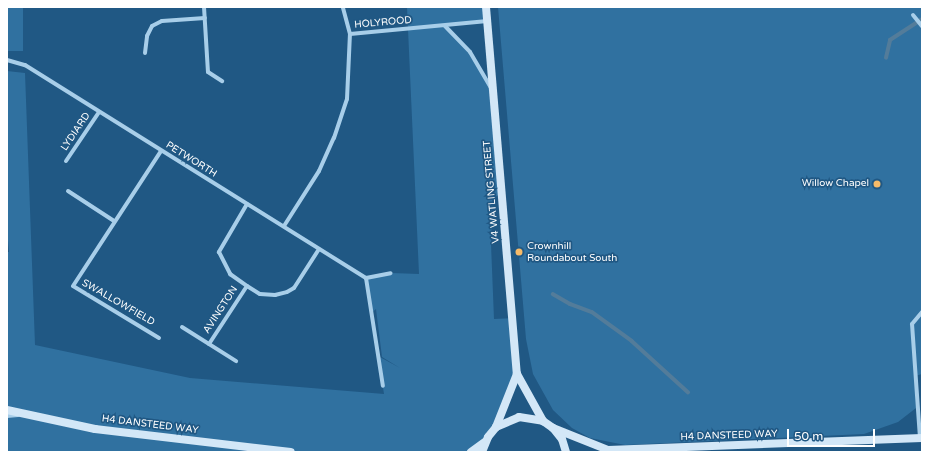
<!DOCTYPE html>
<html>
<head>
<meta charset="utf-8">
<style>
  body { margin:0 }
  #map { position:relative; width:929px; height:459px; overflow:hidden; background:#205884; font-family:"Varela Round",sans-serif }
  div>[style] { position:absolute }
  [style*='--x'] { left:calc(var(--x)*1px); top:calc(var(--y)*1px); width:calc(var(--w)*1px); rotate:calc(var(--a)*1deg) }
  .green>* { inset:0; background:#3071a0; transform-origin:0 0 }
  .stream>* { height:3.5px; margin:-1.75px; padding:0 1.75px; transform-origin:1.75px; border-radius:1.75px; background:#537c9a }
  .street>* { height:4px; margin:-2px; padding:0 2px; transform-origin:2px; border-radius:2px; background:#a8cee9 }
  .secondary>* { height:8px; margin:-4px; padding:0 4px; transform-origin:4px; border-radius:4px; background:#d3e7f7 }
  .dots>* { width:11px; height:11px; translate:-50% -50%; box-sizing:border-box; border:2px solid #205884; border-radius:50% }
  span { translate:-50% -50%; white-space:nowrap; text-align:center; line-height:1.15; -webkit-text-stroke:3.5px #205884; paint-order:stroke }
  .street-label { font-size:10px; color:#fff }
  .poi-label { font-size:10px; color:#fff }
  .right { translate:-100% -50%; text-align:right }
  .left { translate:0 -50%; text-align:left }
  .frame { position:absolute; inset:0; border:8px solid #fff; pointer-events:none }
  .scale { position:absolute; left:787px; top:429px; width:88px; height:18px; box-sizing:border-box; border:2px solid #fff; border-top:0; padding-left:5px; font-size:12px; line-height:14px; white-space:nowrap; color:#fff; -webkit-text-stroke:3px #205884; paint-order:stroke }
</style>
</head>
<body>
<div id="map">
  <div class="green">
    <div style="left:7px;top:7px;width:16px;height:44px"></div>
    <div style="clip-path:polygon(407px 7px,486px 7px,487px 21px,446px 26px,470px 52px,493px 92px,502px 192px,493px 199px,491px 244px,494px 319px,515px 318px,517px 374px,496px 427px,471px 452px,7px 452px,7px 252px,9px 252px,7px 229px,7px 71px,25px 73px,35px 345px,190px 378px,384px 394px,378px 356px,400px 368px,382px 357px,376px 309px,370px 314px,366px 278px,391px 273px,419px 274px)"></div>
    <div style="clip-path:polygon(498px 7px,922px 7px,922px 374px,915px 376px,916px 408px,898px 422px,864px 434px,625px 445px,590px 438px,572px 428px,553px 410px,533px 374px,526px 339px)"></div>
  </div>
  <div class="stream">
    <div style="--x:886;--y:58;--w:18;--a:-77"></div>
    <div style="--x:890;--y:40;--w:38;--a:-33"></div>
    <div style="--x:553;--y:294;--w:20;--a:30"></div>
    <div style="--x:570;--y:304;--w:23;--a:20"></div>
    <div style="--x:592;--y:312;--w:49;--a:35.9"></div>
    <div style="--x:632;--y:341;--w:76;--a:42.3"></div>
  </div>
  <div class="street">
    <div style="--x:204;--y:7;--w:65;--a:86.5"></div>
    <div style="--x:208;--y:72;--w:17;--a:33"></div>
    <div style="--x:913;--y:15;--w:14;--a:51"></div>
    <div style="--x:445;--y:26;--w:36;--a:46"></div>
    <div style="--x:470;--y:52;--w:42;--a:59.7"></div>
    <div style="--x:350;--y:34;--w:138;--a:-5.4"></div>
    <div style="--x:145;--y:53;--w:17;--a:-83"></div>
    <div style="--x:147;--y:36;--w:11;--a:-63"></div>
    <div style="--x:152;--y:26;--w:11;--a:-27"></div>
    <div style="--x:162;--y:21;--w:43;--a:-4"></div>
    <div style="--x:7;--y:60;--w:19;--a:16"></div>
    <div style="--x:25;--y:65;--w:402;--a:32"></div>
    <div style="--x:366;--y:278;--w:25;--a:-11"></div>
    <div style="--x:66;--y:161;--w:59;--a:-56"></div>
    <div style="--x:68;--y:191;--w:55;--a:33.1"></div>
    <div style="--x:247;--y:204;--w:56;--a:120.3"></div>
    <div style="--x:219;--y:252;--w:25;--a:63"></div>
    <div style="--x:230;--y:274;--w:21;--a:35"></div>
    <div style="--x:247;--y:286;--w:15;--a:32"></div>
    <div style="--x:260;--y:294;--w:15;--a:4"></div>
    <div style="--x:275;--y:295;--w:12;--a:-14"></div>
    <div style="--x:287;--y:292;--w:8;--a:-30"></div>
    <div style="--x:294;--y:288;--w:46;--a:-57.3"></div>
    <div style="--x:284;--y:226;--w:65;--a:-57.5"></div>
    <div style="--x:319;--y:171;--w:36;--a:-66"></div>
    <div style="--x:334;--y:138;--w:41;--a:-71.6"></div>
    <div style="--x:347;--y:99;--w:65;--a:-87.4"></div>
    <div style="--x:350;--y:34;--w:28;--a:-105"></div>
    <div style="--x:366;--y:278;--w:109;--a:81.1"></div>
    <div style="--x:182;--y:327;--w:64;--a:32.2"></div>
    <div style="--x:159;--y:338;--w:100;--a:-148.8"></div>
    <div style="--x:73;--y:286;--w:161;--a:-56.9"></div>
    <div style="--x:209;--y:344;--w:69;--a:-56.8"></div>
    <div style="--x:7;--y:416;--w:11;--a:-5"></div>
    <div style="--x:920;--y:438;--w:114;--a:-94"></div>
    <div style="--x:912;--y:324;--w:16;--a:-50"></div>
  </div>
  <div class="secondary">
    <div style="--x:486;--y:7;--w:368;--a:85.2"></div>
    <div style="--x:517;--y:374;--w:54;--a:61"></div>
    <div style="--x:7;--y:410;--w:90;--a:12.2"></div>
    <div style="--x:95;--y:429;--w:197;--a:6.7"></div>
    <div style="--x:496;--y:427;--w:57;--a:-68.4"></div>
    <div style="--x:553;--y:428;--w:59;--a:21.8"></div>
    <div style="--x:608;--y:450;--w:314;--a:-2.2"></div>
    <div style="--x:471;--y:452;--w:17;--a:-36"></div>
    <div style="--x:482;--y:452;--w:16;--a:-68"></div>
    <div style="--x:488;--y:437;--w:13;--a:-51"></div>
    <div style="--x:496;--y:427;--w:25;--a:-23"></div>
    <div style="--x:519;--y:417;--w:24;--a:9"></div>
    <div style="--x:543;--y:421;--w:12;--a:35"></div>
    <div style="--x:553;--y:428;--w:14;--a:51"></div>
    <div style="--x:562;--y:439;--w:14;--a:73"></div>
  </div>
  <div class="dots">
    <div style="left:877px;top:184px;background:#f6bb69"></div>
    <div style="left:519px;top:252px;background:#f6bb69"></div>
  </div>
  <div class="street-label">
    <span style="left:383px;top:23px;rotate:-5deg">HOLYROOD</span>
    <span style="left:76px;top:132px;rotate:-56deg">LYDIARD</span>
    <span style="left:191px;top:160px;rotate:32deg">PETWORTH</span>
    <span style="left:492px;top:192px;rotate:-95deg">V4 WATLING STREET</span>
    <span style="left:118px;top:303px;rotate:30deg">SWALLOWFIELD</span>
    <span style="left:221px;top:310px;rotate:-57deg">AVINGTON</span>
    <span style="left:150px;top:425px;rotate:7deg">H4 DANSTEED WAY</span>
    <span style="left:729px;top:436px;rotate:-2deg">H4 DANSTEED WAY</span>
  </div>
  <div class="poi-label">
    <span class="right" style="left:869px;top:184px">Willow Chapel</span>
    <span class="left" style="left:527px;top:252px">Crownhill<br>Roundabout South</span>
  </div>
  <div class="frame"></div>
  <div class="scale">50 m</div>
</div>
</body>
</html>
